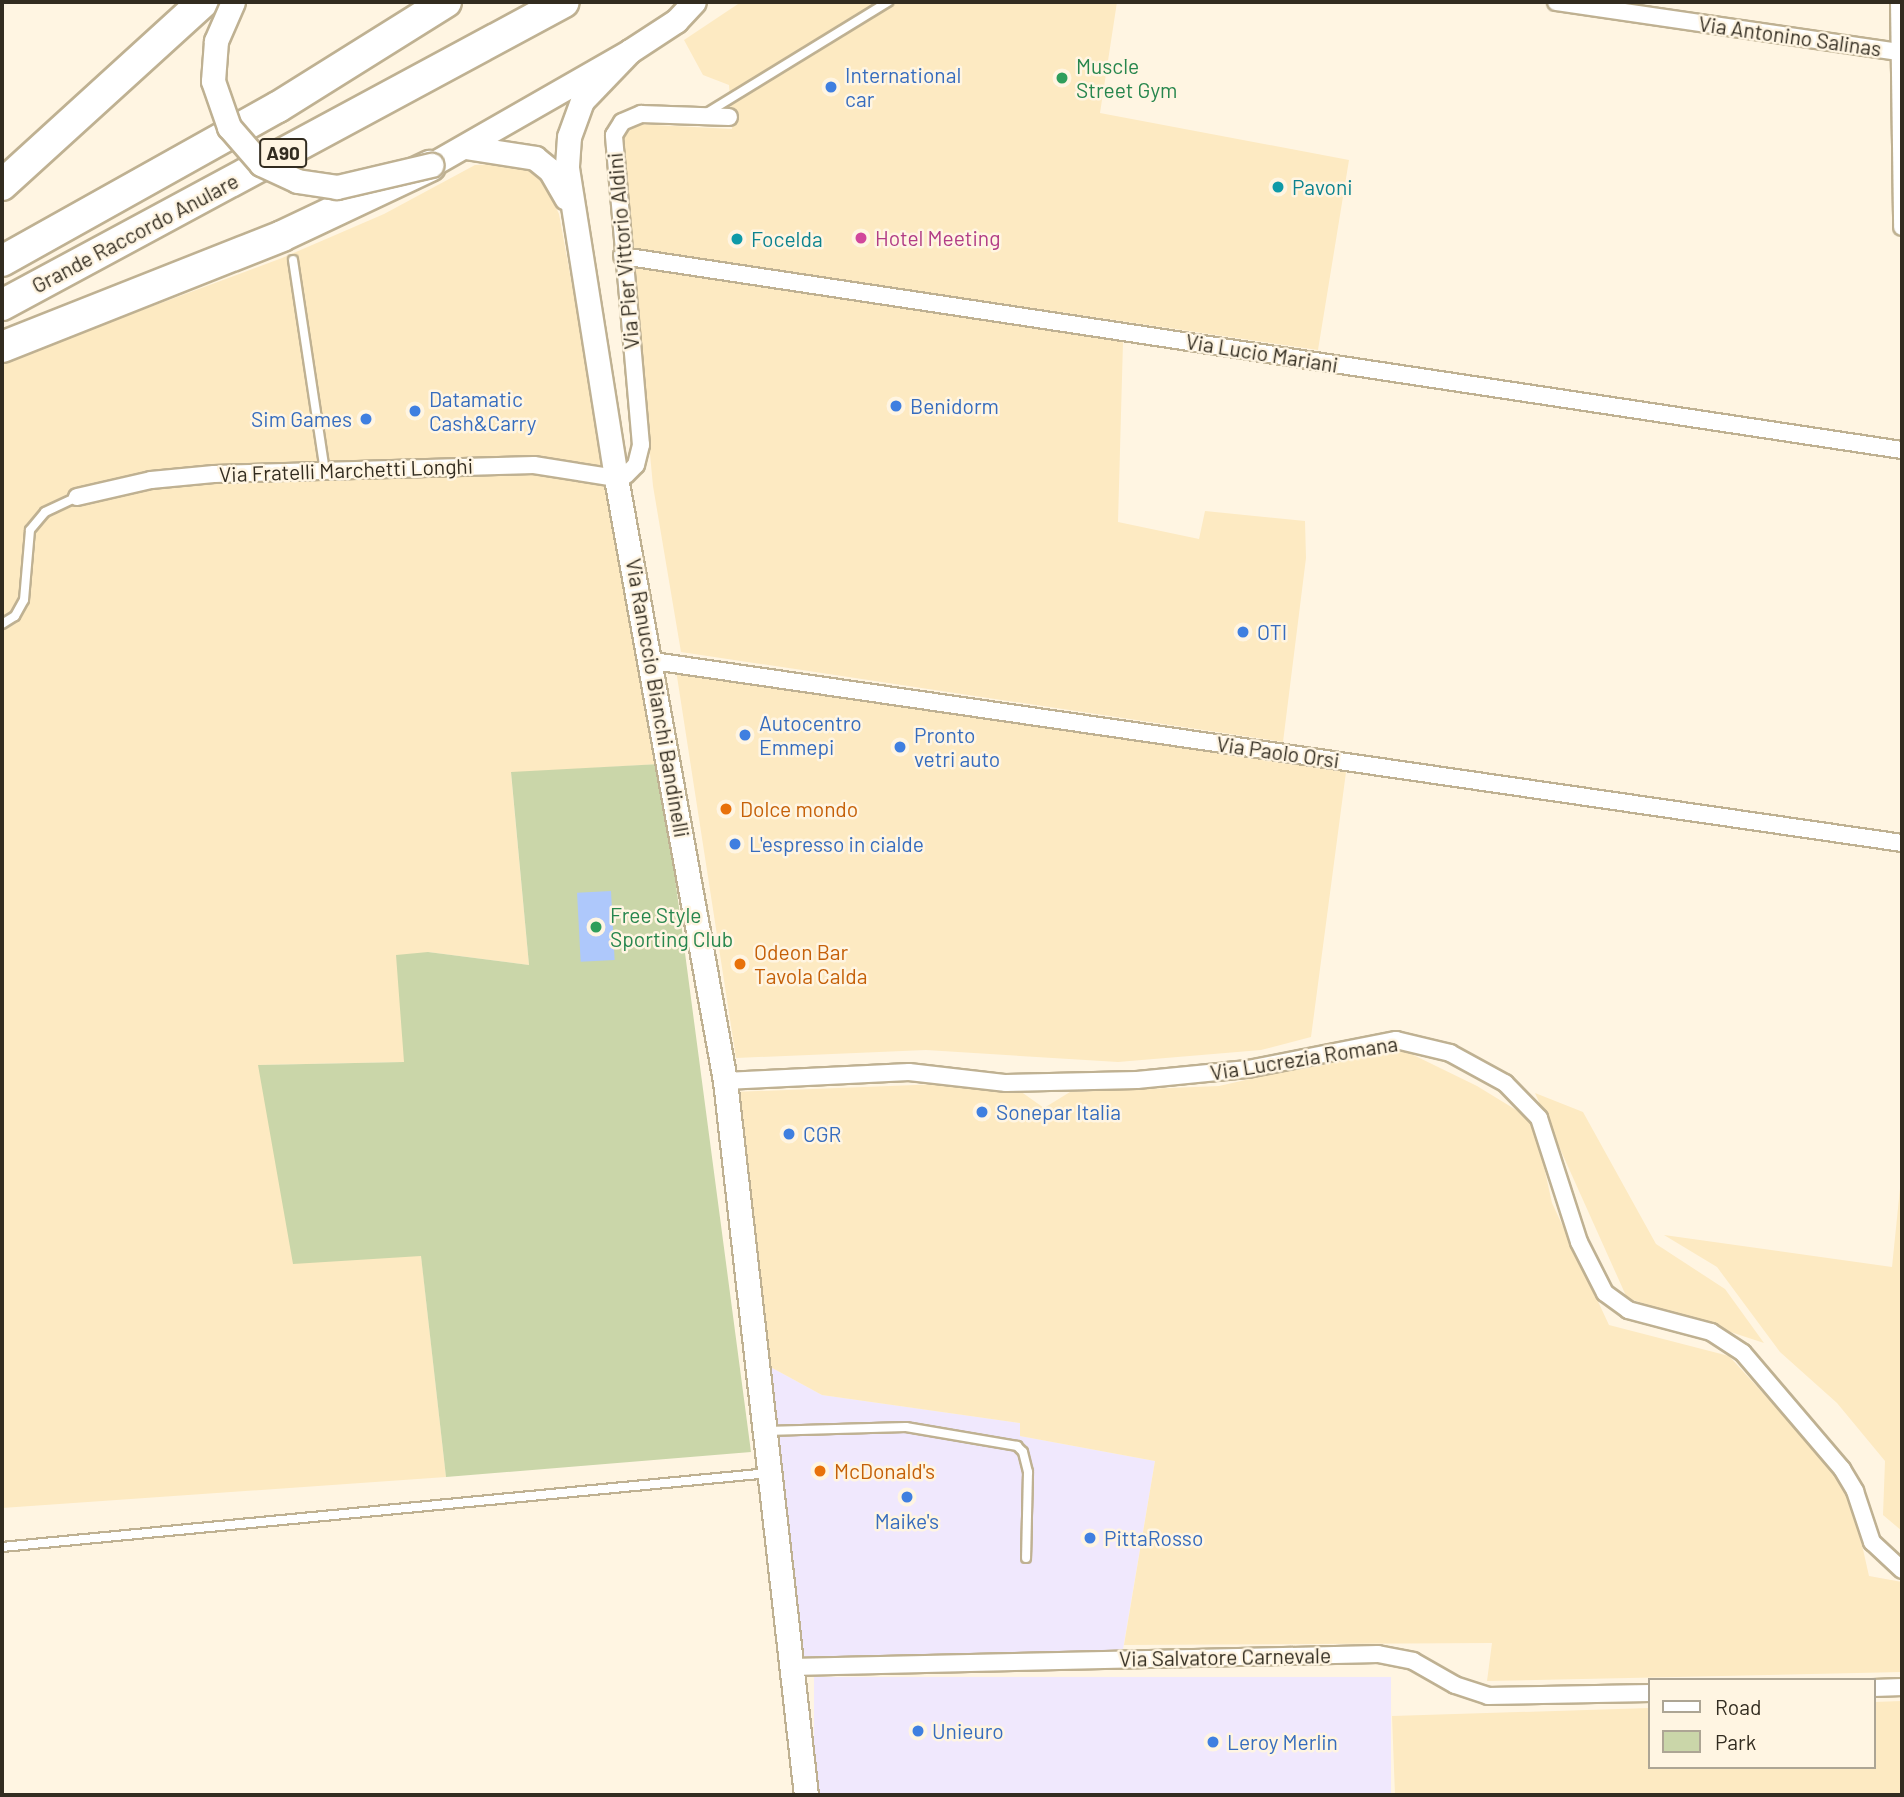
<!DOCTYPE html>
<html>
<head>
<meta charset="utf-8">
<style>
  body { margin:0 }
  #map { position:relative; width:1904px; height:1797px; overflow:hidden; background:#fff5e2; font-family:Barlow,sans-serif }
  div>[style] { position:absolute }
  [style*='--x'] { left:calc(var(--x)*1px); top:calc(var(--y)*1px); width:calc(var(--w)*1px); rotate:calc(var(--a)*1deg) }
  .commercial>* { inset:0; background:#f0e8fd; transform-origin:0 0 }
  .built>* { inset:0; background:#fdeac2 }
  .green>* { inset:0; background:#cad6a9 }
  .water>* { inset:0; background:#aec8fb; transform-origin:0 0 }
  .roads { filter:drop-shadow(2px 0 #bfb192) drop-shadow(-2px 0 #bfb192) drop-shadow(0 2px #bfb192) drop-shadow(0 -2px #bfb192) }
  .lane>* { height:8px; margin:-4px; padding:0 4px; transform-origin:4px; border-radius:4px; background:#fff }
  .street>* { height:16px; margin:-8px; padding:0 8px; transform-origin:8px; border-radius:8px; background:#fff }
  .secondary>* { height:23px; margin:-11.5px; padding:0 11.5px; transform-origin:11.5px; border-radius:11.5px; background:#fff }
  .highway>* { height:30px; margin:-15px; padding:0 15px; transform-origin:15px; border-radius:15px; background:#fff }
  .bridges { filter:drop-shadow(2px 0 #bfb192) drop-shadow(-2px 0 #bfb192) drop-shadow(0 2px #bfb192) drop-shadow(0 -2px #bfb192) }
  .secondary-bridge>* { height:23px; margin:-11.5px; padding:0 11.5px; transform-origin:11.5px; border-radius:11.5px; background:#fff }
  .dots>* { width:19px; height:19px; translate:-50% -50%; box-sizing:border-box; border:4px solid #fff5e2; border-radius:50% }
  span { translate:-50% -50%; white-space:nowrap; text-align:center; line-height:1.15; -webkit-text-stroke:5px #fff5e2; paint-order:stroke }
  .shield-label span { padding:2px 5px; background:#fff5e2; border:2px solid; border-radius:5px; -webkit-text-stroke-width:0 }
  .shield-label { font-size:19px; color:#322c20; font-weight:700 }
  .street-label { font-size:21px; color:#322c20 }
  .leisure-label { font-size:21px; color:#27864d }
  .left { translate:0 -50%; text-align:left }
  .shop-label { font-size:21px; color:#366cbe }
  .right { translate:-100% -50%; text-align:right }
  .culture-label { font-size:21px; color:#0d838f }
  .hotel-label { font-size:21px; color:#b23c85 }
  .food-label { font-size:21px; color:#c56008 }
  .frame { position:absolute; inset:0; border:4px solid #322c20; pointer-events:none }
  .legend { position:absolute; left:1648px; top:1678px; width:228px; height:91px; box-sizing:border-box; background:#fff5e2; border:2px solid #ada594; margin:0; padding:9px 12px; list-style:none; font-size:21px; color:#322c20 }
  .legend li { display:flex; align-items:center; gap:14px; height:35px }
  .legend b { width:35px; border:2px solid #ada594 }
</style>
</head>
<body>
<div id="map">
  <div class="commercial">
    <div style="clip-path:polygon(765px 1364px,822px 1395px,1020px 1423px,1020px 1436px,1155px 1461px,1122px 1655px,799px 1659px)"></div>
    <div style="left:814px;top:1677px;width:577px;height:119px"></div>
  </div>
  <div class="built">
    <div style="clip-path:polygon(741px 2px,1117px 2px,1100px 113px,1349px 160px,1318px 350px,634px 249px,618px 143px,636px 124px,732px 129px,729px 85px,703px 75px,684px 40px)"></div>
    <div style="clip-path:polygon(500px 164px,525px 167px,546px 186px,559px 214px,660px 764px,511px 773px,529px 965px,428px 952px,405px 1062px,258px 1065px,421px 1255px,446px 1477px,2px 1508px,2px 362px,282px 258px,384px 214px,475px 165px)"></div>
    <div style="clip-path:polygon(632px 265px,1123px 342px,1118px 522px,1199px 539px,1205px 511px,1305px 521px,1306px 558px,1283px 742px,681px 652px,653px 486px)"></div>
    <div style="clip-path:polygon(676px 670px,1346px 772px,1311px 1037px,1261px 1050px,1118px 1062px,926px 1050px,736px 1058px)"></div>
    <div style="clip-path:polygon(1395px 1046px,1477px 1086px,1534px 1121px,1552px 1203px,1609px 1325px,1729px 1356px,1849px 1487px,1869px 1576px,1902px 1582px,1902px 1672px,1487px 1681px,1492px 1643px,1124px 1645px,1155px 1461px,1020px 1436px,1020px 1423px,822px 1395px,765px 1364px,733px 1092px,941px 1084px,1020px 1091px,1044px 1108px,1070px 1092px,1219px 1086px)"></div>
    <div style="clip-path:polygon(1535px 1093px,1583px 1112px,1656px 1244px,1725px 1289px,1764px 1343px,1627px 1298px)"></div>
    <div style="clip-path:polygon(1902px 1169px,1902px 1531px,1883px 1515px,1885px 1461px,1837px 1403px,1780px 1352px,1717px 1267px,1664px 1235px,1892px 1267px)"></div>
    <div style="clip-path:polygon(1902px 1701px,1902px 1795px,1395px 1795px,1392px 1716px,1650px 1708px,1650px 1767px,1874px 1767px,1874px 1702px)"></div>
  </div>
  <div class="green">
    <div style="clip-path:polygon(660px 764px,751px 1452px,446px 1477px,421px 1256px,293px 1264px,258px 1065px,404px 1062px,396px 955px,428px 952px,529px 965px,511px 772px)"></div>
  </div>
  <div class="water">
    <div style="left:611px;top:891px;width:69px;height:34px;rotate:87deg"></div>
  </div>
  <div class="roads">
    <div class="lane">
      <div style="--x:705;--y:114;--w:215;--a:-31.5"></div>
      <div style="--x:293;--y:260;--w:213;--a:81.4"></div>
      <div style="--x:2;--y:624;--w:15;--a:-32"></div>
      <div style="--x:15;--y:616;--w:18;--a:-61"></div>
      <div style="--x:24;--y:600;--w:70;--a:-85.1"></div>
      <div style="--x:30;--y:530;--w:23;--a:-50"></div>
      <div style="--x:45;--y:512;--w:35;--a:-25"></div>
      <div style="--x:766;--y:1431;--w:140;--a:-1.6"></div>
      <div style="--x:906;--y:1427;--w:113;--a:9.7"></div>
      <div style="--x:1017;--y:1446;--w:8;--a:45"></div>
      <div style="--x:1023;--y:1452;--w:21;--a:76"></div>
      <div style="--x:1028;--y:1472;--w:86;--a:91.3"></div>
      <div style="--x:2;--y:1547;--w:771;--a:-5.51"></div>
    </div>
    <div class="street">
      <div style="--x:1556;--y:2;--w:347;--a:8.3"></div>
      <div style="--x:1899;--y:2;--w:225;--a:89.2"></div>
      <div style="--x:622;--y:256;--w:1295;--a:8.62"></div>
      <div style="--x:77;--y:497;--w:76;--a:-12.9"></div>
      <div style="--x:151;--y:480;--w:63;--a:-5.4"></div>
      <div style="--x:214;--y:474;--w:320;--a:-1.6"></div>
      <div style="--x:534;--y:465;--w:83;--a:9"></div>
      <div style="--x:616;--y:478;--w:10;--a:-17"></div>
      <div style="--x:626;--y:475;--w:14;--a:-45"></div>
      <div style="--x:636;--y:465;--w:21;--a:-76"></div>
      <div style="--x:641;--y:445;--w:311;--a:-95"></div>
      <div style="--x:614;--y:135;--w:15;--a:-58"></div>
      <div style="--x:622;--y:122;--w:21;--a:-23"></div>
      <div style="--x:641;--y:114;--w:88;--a:2"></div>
      <div style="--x:653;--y:661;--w:1262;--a:8.29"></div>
      <div style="--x:725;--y:1081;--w:184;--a:-2.8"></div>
      <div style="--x:909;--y:1072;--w:98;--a:6.5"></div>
      <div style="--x:1006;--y:1083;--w:131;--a:-1.3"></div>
      <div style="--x:1137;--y:1080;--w:112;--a:-5.7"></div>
      <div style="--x:1248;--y:1069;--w:151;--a:-11.1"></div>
      <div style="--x:1396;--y:1040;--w:56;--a:13.5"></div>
      <div style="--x:1450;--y:1053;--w:63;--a:28.6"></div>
      <div style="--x:1505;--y:1083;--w:49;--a:45.8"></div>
      <div style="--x:1539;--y:1118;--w:130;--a:72.1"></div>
      <div style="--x:1579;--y:1242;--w:57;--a:63"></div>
      <div style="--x:1605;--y:1293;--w:29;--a:36"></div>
      <div style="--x:1628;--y:1310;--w:86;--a:14.8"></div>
      <div style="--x:1711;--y:1332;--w:38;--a:33"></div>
      <div style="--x:1743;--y:1353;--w:153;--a:49.5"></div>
      <div style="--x:1842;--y:1469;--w:26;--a:59"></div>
      <div style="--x:1855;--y:1491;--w:54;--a:71.6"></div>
      <div style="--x:1872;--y:1542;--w:41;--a:43"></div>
      <div style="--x:791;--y:1667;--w:587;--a:-1.27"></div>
      <div style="--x:1378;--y:1654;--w:36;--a:11"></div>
      <div style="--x:1413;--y:1661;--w:48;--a:29.7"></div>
      <div style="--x:1455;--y:1685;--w:35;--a:18"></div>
      <div style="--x:1488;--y:1696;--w:162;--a:-1.1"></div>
      <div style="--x:1874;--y:1688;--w:28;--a:-2"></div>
    </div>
    <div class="secondary">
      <div style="--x:630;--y:51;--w:69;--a:133.8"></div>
      <div style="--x:582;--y:101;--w:38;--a:110"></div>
      <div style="--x:569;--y:137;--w:31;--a:94"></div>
      <div style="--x:567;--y:168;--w:314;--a:81"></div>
      <div style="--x:616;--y:478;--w:613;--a:79.75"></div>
      <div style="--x:725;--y:1081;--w:719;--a:83.53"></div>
      <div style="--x:465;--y:147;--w:71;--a:8.9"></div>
      <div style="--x:535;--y:158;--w:19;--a:39"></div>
      <div style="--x:550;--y:170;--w:32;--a:60"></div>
      <div style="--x:431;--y:165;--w:229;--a:-29.8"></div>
      <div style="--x:630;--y:51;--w:55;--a:-33.1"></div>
      <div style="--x:676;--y:21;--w:26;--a:-47"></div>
    </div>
    <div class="highway">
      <div style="--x:2;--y:185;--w:272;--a:-42.3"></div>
      <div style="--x:2;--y:261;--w:316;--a:-29.2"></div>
      <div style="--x:278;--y:107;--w:198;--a:-32"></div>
      <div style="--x:2;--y:305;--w:638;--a:-28.33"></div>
      <div style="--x:2;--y:347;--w:301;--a:-21.6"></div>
      <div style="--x:282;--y:236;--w:164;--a:-25.3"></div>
    </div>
  </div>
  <div class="bridges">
    <div class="secondary-bridge">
      <div style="--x:233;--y:2;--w:43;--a:113.6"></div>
      <div style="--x:216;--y:41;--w:40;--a:94.3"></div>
      <div style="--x:213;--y:81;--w:49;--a:70.8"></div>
      <div style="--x:229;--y:127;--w:49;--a:49.1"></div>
      <div style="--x:261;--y:164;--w:40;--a:25"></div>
      <div style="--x:297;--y:181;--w:40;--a:8.5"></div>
      <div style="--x:337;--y:187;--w:97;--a:-13.2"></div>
    </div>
  </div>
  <div class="dots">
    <div style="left:1062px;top:78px;background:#2e9e5b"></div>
    <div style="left:831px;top:87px;background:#3f7fe0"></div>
    <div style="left:1278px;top:187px;background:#0f9aa8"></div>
    <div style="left:861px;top:238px;background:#d1479c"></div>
    <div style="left:737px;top:239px;background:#0f9aa8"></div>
    <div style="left:896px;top:406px;background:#3f7fe0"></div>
    <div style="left:415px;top:411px;background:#3f7fe0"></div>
    <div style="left:366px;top:419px;background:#3f7fe0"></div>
    <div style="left:1243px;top:632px;background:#3f7fe0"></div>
    <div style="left:745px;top:735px;background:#3f7fe0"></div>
    <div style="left:900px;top:747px;background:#3f7fe0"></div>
    <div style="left:726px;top:809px;background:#e8710a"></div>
    <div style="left:735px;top:844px;background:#3f7fe0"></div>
    <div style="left:596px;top:927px;background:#2e9e5b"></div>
    <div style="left:740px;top:964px;background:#e8710a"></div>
    <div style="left:982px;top:1112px;background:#3f7fe0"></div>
    <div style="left:789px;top:1134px;background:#3f7fe0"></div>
    <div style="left:820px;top:1471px;background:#e8710a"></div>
    <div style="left:907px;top:1497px;background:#3f7fe0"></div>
    <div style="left:1090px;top:1538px;background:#3f7fe0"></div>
    <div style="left:918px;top:1731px;background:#3f7fe0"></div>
    <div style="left:1213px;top:1742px;background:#3f7fe0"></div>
  </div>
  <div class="shield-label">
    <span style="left:283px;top:153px">A90</span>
  </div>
  <div class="street-label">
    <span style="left:1790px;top:36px;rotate:8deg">Via Antonino Salinas</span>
    <span style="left:135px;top:233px;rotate:-28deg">Grande Raccordo Anulare</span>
    <span style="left:623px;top:251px;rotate:-95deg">Via Pier Vittorio Aldini</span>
    <span style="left:1262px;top:353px;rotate:9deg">Via Lucio Mariani</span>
    <span style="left:346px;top:470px;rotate:-2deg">Via Fratelli Marchetti Longhi</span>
    <span style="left:658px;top:698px;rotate:80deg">Via Ranuccio Bianchi Bandinelli</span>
    <span style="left:1278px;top:752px;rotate:8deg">Via Paolo Orsi</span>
    <span style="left:1304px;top:1058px;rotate:-9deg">Via Lucrezia Romana</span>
    <span style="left:1225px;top:1657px;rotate:-1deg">Via Salvatore Carnevale</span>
  </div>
  <div class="leisure-label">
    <span class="left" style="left:1076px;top:78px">Muscle<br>Street Gym</span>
    <span class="left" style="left:610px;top:927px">Free Style<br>Sporting Club</span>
  </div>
  <div class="shop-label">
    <span class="left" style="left:845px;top:87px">International<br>car</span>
    <span class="left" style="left:429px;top:411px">Datamatic<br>Cash&amp;Carry</span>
    <span class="left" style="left:910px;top:406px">Benidorm</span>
    <span class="right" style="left:352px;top:419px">Sim Games</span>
    <span class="left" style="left:1257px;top:632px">OTI</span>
    <span class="left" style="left:759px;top:735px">Autocentro<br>Emmepi</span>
    <span class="left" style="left:914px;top:747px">Pronto<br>vetri auto</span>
    <span class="left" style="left:749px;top:844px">L'espresso in cialde</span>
    <span class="left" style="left:996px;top:1112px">Sonepar Italia</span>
    <span class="left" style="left:803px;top:1134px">CGR</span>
    <span style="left:907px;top:1521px">Maike's</span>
    <span class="left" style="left:1104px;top:1538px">PittaRosso</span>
    <span class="left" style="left:932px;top:1731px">Unieuro</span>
    <span class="left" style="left:1227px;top:1742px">Leroy Merlin</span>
  </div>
  <div class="culture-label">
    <span class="left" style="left:1292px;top:187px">Pavoni</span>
    <span class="left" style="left:751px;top:239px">Focelda</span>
  </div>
  <div class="hotel-label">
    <span class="left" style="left:875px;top:238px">Hotel Meeting</span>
  </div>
  <div class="food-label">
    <span class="left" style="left:740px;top:809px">Dolce mondo</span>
    <span class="left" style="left:754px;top:964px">Odeon Bar<br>Tavola Calda</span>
    <span class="left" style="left:834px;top:1471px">McDonald's</span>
  </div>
  <div class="frame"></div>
  <ul class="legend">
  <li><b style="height:9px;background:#fff"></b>Road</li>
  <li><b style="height:19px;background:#cad6a9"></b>Park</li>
  </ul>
</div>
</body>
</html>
